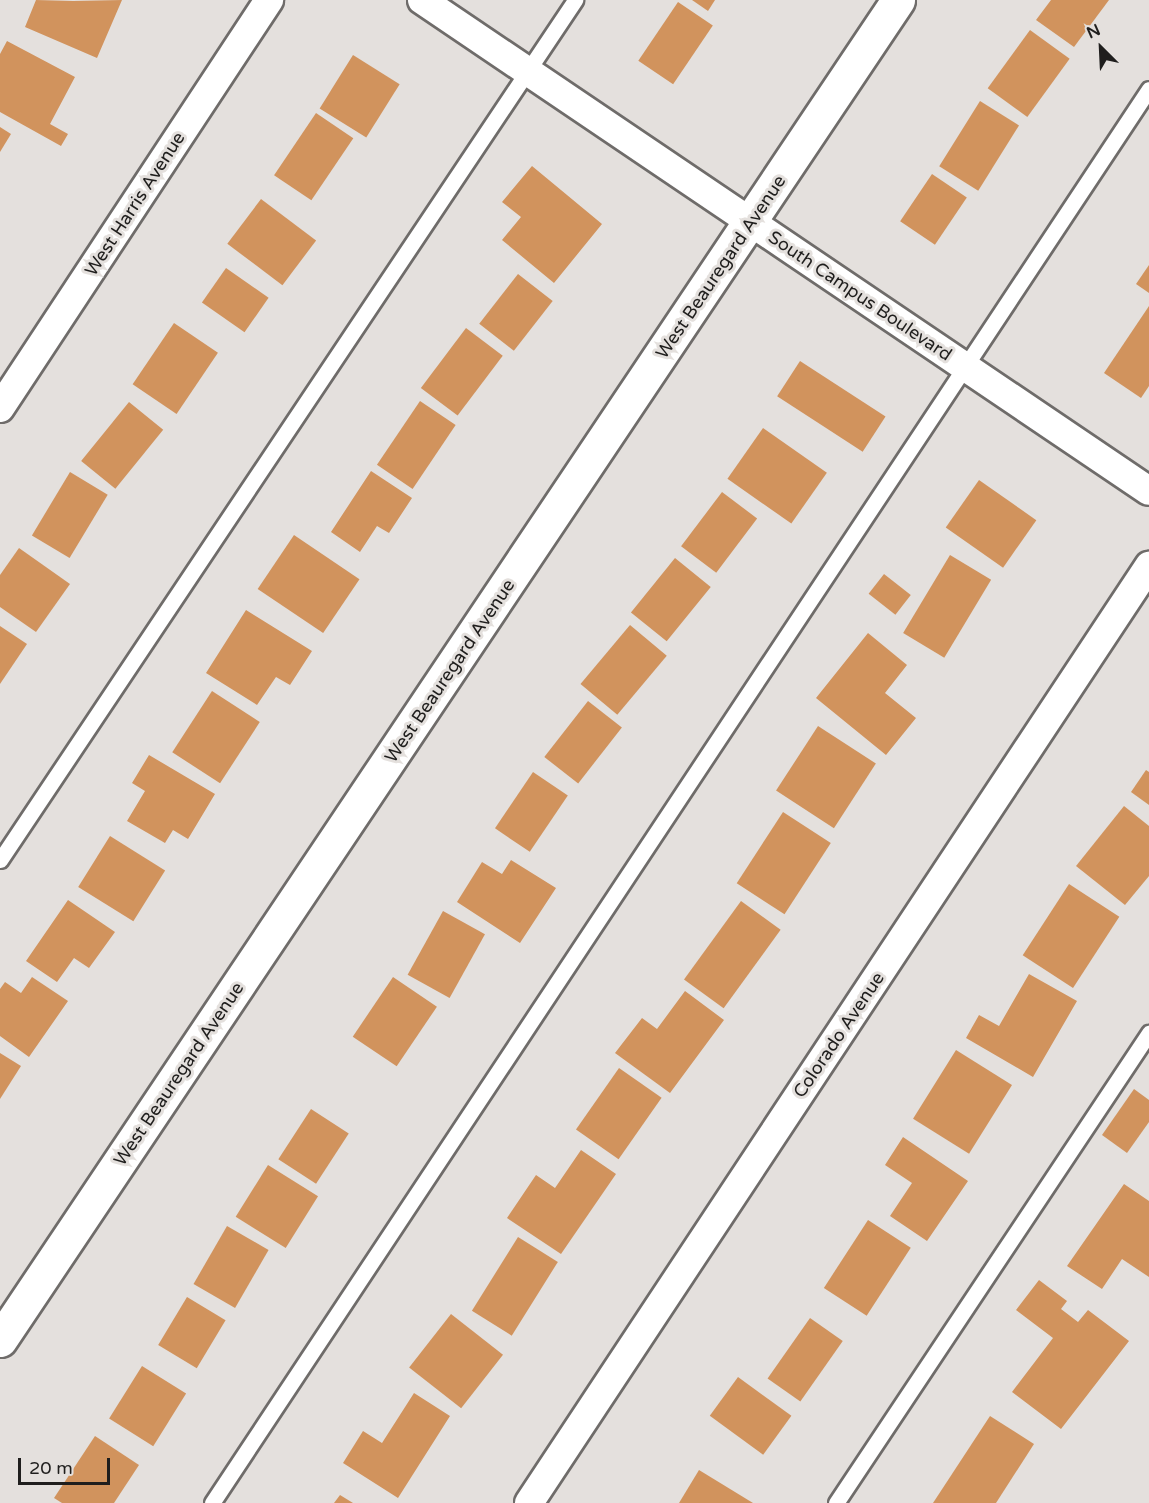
<!DOCTYPE html>
<html>
<head>
<meta charset="utf-8">
<style>
  body { margin:0 }
  #map { position:relative; width:1149px; height:1503px; overflow:hidden; background:#e4e0dd; font-family:"Varela Round",sans-serif }
  div>[style] { position:absolute }
  [style*='--x'] { left:calc(var(--x)*1px); top:calc(var(--y)*1px); width:calc(var(--w)*1px); rotate:calc(var(--a)*1deg) }
  .building>* { inset:0; background:#d1935d; transform-origin:0 0 }
  .roads { filter:drop-shadow(2px 0 #6f6c6a) drop-shadow(-2px 0 #6f6c6a) drop-shadow(0 2px #6f6c6a) drop-shadow(0 -2px #6f6c6a) }
  .lane>* { height:15px; margin:-7.5px; padding:0 7.5px; transform-origin:7.5px; border-radius:7.5px; background:#fff }
  .street>* { height:28px; margin:-14px; padding:0 14px; transform-origin:14px; border-radius:14px; background:#fff }
  .secondary>* { height:33px; margin:-16.5px; padding:0 16.5px; transform-origin:16.5px; border-radius:16.5px; background:#fff }
  span { translate:-50% -50%; white-space:nowrap; text-align:center; line-height:1.15; -webkit-text-stroke:6px #e4e0dd; paint-order:stroke }
  .street-label { font-size:18px; color:#1f1e1d }
  .north { position:absolute; left:1071px; top:18px; width:60px; height:60px; -webkit-text-stroke:4px #e4e0dd; paint-order:stroke; rotate:336deg; font-size:16px; font-weight:700; line-height:24px; text-align:center; color:#1f1e1d }
  .north::after { content:''; display:block; margin:auto; width:21px; height:27px; background:#1f1e1d; clip-path:polygon(50% 0,100% 100%,50% 72%,0 100%) }
  .scale { position:absolute; left:18px; top:1458px; width:92px; height:27px; box-sizing:border-box; border:3px solid #1f1e1d; border-top:0; padding-left:8px; font-size:18px; line-height:21px; white-space:nowrap; color:#1f1e1d; -webkit-text-stroke:4px #e4e0dd; paint-order:stroke }
</style>
</head>
<body>
<div id="map">
  <div class="building">
    <div style="clip-path:polygon(36px 0,73px 1px,122px 0,97px 58px,25px 27px)"></div>
    <div style="clip-path:polygon(692px 0,715px 0,708px 11px)"></div>
    <div style="clip-path:polygon(1051px 0,1109px 0,1074px 47px,1036px 20px)"></div>
    <div style="left:678px;top:2px;width:42px;height:71px;rotate:34deg"></div>
    <div style="left:1030px;top:30px;width:49px;height:72px;rotate:36deg"></div>
    <div style="clip-path:polygon(7px 41px,75px 77px,50px 124px,68px 134px,61px 146px,0 112px,0 54px)"></div>
    <div style="left:353px;top:55px;width:55px;height:63px;rotate:32deg"></div>
    <div style="left:980px;top:101px;width:46px;height:77px;rotate:32deg"></div>
    <div style="left:316px;top:113px;width:45px;height:75px;rotate:34deg"></div>
    <div style="clip-path:polygon(0 127px,11px 134px,0 152px)"></div>
    <div style="clip-path:polygon(532px 166px,602px 224px,554px 283px,502px 240px,521px 217px,502px 202px)"></div>
    <div style="left:932px;top:174px;width:42px;height:57px;rotate:34deg"></div>
    <div style="left:261px;top:199px;width:69px;height:56px;rotate:37deg"></div>
    <div style="clip-path:polygon(1149px 265px,1149px 293px,1136px 284px)"></div>
    <div style="left:226px;top:268px;width:52px;height:42px;rotate:35deg"></div>
    <div style="left:518px;top:274px;width:44px;height:63px;rotate:38deg"></div>
    <div style="clip-path:polygon(1149px 306px,1149px 386px,1141px 398px,1104px 373px)"></div>
    <div style="left:174px;top:323px;width:53px;height:74px;rotate:34deg"></div>
    <div style="left:466px;top:328px;width:46px;height:75px;rotate:37deg"></div>
    <div style="left:800px;top:361px;width:102px;height:42px;rotate:33deg"></div>
    <div style="left:420px;top:401px;width:43px;height:77px;rotate:34deg"></div>
    <div style="left:129px;top:402px;width:44px;height:76px;rotate:39deg"></div>
    <div style="left:763px;top:428px;width:78px;height:62px;rotate:35deg"></div>
    <div style="clip-path:polygon(371px 471px,412px 498px,389px 533px,377px 526px,360px 552px,331px 532px)"></div>
    <div style="left:70px;top:472px;width:44px;height:74px;rotate:31deg"></div>
    <div style="left:979px;top:480px;width:70px;height:58px;rotate:35deg"></div>
    <div style="left:722px;top:492px;width:44px;height:68px;rotate:37deg"></div>
    <div style="left:294px;top:535px;width:79px;height:65px;rotate:34deg"></div>
    <div style="clip-path:polygon(19px 548px,70px 584px,36px 632px,0 607px,0 575px)"></div>
    <div style="left:950px;top:555px;width:48px;height:91px;rotate:31deg"></div>
    <div style="left:675px;top:558px;width:46px;height:70px;rotate:39deg"></div>
    <div style="left:884px;top:574px;width:34px;height:25px;rotate:38deg"></div>
    <div style="clip-path:polygon(246px 610px,312px 651px,290px 685px,276px 677px,257px 705px,206px 673px)"></div>
    <div style="left:630px;top:625px;width:48px;height:77px;rotate:40deg"></div>
    <div style="clip-path:polygon(0 626px,27px 644px,0 684px)"></div>
    <div style="clip-path:polygon(868px 633px,907px 665px,885px 693px,916px 718px,886px 755px,816px 698px)"></div>
    <div style="left:212px;top:691px;width:57px;height:73px;rotate:33deg"></div>
    <div style="left:588px;top:701px;width:43px;height:71px;rotate:38deg"></div>
    <div style="left:818px;top:726px;width:69px;height:77px;rotate:33deg"></div>
    <div style="clip-path:polygon(149px 755px,215px 794px,188px 839px,173px 830px,165px 843px,127px 821px,145px 791px,132px 783px)"></div>
    <div style="clip-path:polygon(1146px 770px,1149px 772px,1149px 805px,1131px 792px)"></div>
    <div style="left:533px;top:772px;width:42px;height:68px;rotate:34deg"></div>
    <div style="clip-path:polygon(1124px 806px,1149px 826px,1149px 876px,1125px 905px,1076px 866px)"></div>
    <div style="left:783px;top:812px;width:57px;height:85px;rotate:33deg"></div>
    <div style="left:110px;top:836px;width:65px;height:60px;rotate:32deg"></div>
    <div style="clip-path:polygon(511px 860px,556px 888px,520px 943px,457px 902px,482px 862px,502px 874px)"></div>
    <div style="left:1069px;top:884px;width:60px;height:85px;rotate:33deg"></div>
    <div style="clip-path:polygon(68px 900px,115px 932px,89px 968px,74px 958px,57px 982px,26px 961px)"></div>
    <div style="left:741px;top:901px;width:49px;height:97px;rotate:36deg"></div>
    <div style="left:443px;top:911px;width:48px;height:73px;rotate:29deg"></div>
    <div style="clip-path:polygon(1029px 974px,1077px 1001px,1033px 1077px,966px 1038px,979px 1015px,999px 1026px)"></div>
    <div style="clip-path:polygon(32px 977px,68px 1001px,29px 1057px,0 1036px,0 989px,5px 982px,21px 993px)"></div>
    <div style="left:393px;top:977px;width:53px;height:72px;rotate:34deg"></div>
    <div style="clip-path:polygon(685px 991px,724px 1020px,670px 1093px,615px 1053px,642px 1018px,657px 1029px)"></div>
    <div style="left:956px;top:1050px;width:66px;height:81px;rotate:32deg"></div>
    <div style="clip-path:polygon(0 1053px,21px 1066px,0 1099px)"></div>
    <div style="left:619px;top:1068px;width:52px;height:75px;rotate:35deg"></div>
    <div style="clip-path:polygon(1134px 1089px,1149px 1100px,1149px 1122px,1127px 1153px,1102px 1135px)"></div>
    <div style="left:311px;top:1109px;width:45px;height:60px;rotate:33deg"></div>
    <div style="clip-path:polygon(903px 1137px,968px 1181px,927px 1241px,890px 1216px,912px 1183px,885px 1165px)"></div>
    <div style="clip-path:polygon(581px 1150px,616px 1174px,561px 1254px,507px 1218px,536px 1175px,555px 1188px)"></div>
    <div style="left:268px;top:1165px;width:59px;height:61px;rotate:32deg"></div>
    <div style="clip-path:polygon(1124px 1184px,1149px 1201px,1149px 1277px,1122px 1259px,1102px 1289px,1067px 1266px)"></div>
    <div style="left:868px;top:1220px;width:51px;height:81px;rotate:33deg"></div>
    <div style="left:227px;top:1226px;width:48px;height:67px;rotate:30deg"></div>
    <div style="left:518px;top:1237px;width:47px;height:87px;rotate:32deg"></div>
    <div style="clip-path:polygon(1039px 1280px,1067px 1301px,1061px 1309px,1078px 1322px,1088px 1310px,1129px 1341px,1061px 1429px,1012px 1392px,1053px 1338px,1016px 1310px)"></div>
    <div style="left:187px;top:1297px;width:45px;height:56px;rotate:31deg"></div>
    <div style="left:451px;top:1314px;width:66px;height:68px;rotate:38deg"></div>
    <div style="left:810px;top:1318px;width:40px;height:74px;rotate:35deg"></div>
    <div style="left:142px;top:1366px;width:52px;height:62px;rotate:32deg"></div>
    <div style="left:738px;top:1377px;width:66px;height:48px;rotate:36deg"></div>
    <div style="clip-path:polygon(414px 1393px,450px 1416px,398px 1498px,343px 1463px,363px 1431px,382px 1443px)"></div>
    <div style="clip-path:polygon(990px 1416px,1034px 1444px,996px 1503px,933px 1503px)"></div>
    <div style="clip-path:polygon(95px 1436px,139px 1465px,114px 1503px,62px 1503px,54px 1498px)"></div>
    <div style="clip-path:polygon(699px 1470px,753px 1503px,679px 1503px)"></div>
    <div style="clip-path:polygon(340px 1495px,353px 1503px,334px 1503px)"></div>
  </div>
  <div class="roads">
    <div class="lane">
      <div style="--x:0;--y:860;--w:1035;--a:-56.23"></div>
      <div style="--x:212;--y:1503;--w:1696;--a:-56.47"></div>
      <div style="--x:836;--y:1503;--w:565;--a:-56.34"></div>
    </div>
    <div class="street">
      <div style="--x:422;--y:0;--w:877;--a:34.03"></div>
      <div style="--x:0;--y:408;--w:489;--a:-56.6"></div>
      <div style="--x:529;--y:1503;--w:1124;--a:-56.51"></div>
    </div>
    <div class="secondary">
      <div style="--x:0;--y:1340;--w:1613;--a:-56.17"></div>
    </div>
  </div>
  <div class="street-label">
    <span style="left:135px;top:204px;rotate:-57deg">West Harris Avenue</span>
    <span style="left:721px;top:267px;rotate:-56deg">West Beauregard Avenue</span>
    <span style="left:860px;top:296px;rotate:34deg">South Campus Boulevard</span>
    <span style="left:450px;top:671px;rotate:-56deg">West Beauregard Avenue</span>
    <span style="left:839px;top:1035px;rotate:-56deg">Colorado Avenue</span>
    <span style="left:179px;top:1074px;rotate:-56deg">West Beauregard Avenue</span>
  </div>
  <div class="north">N</div>
  <div class="scale">20 m</div>
</div>
</body>
</html>
